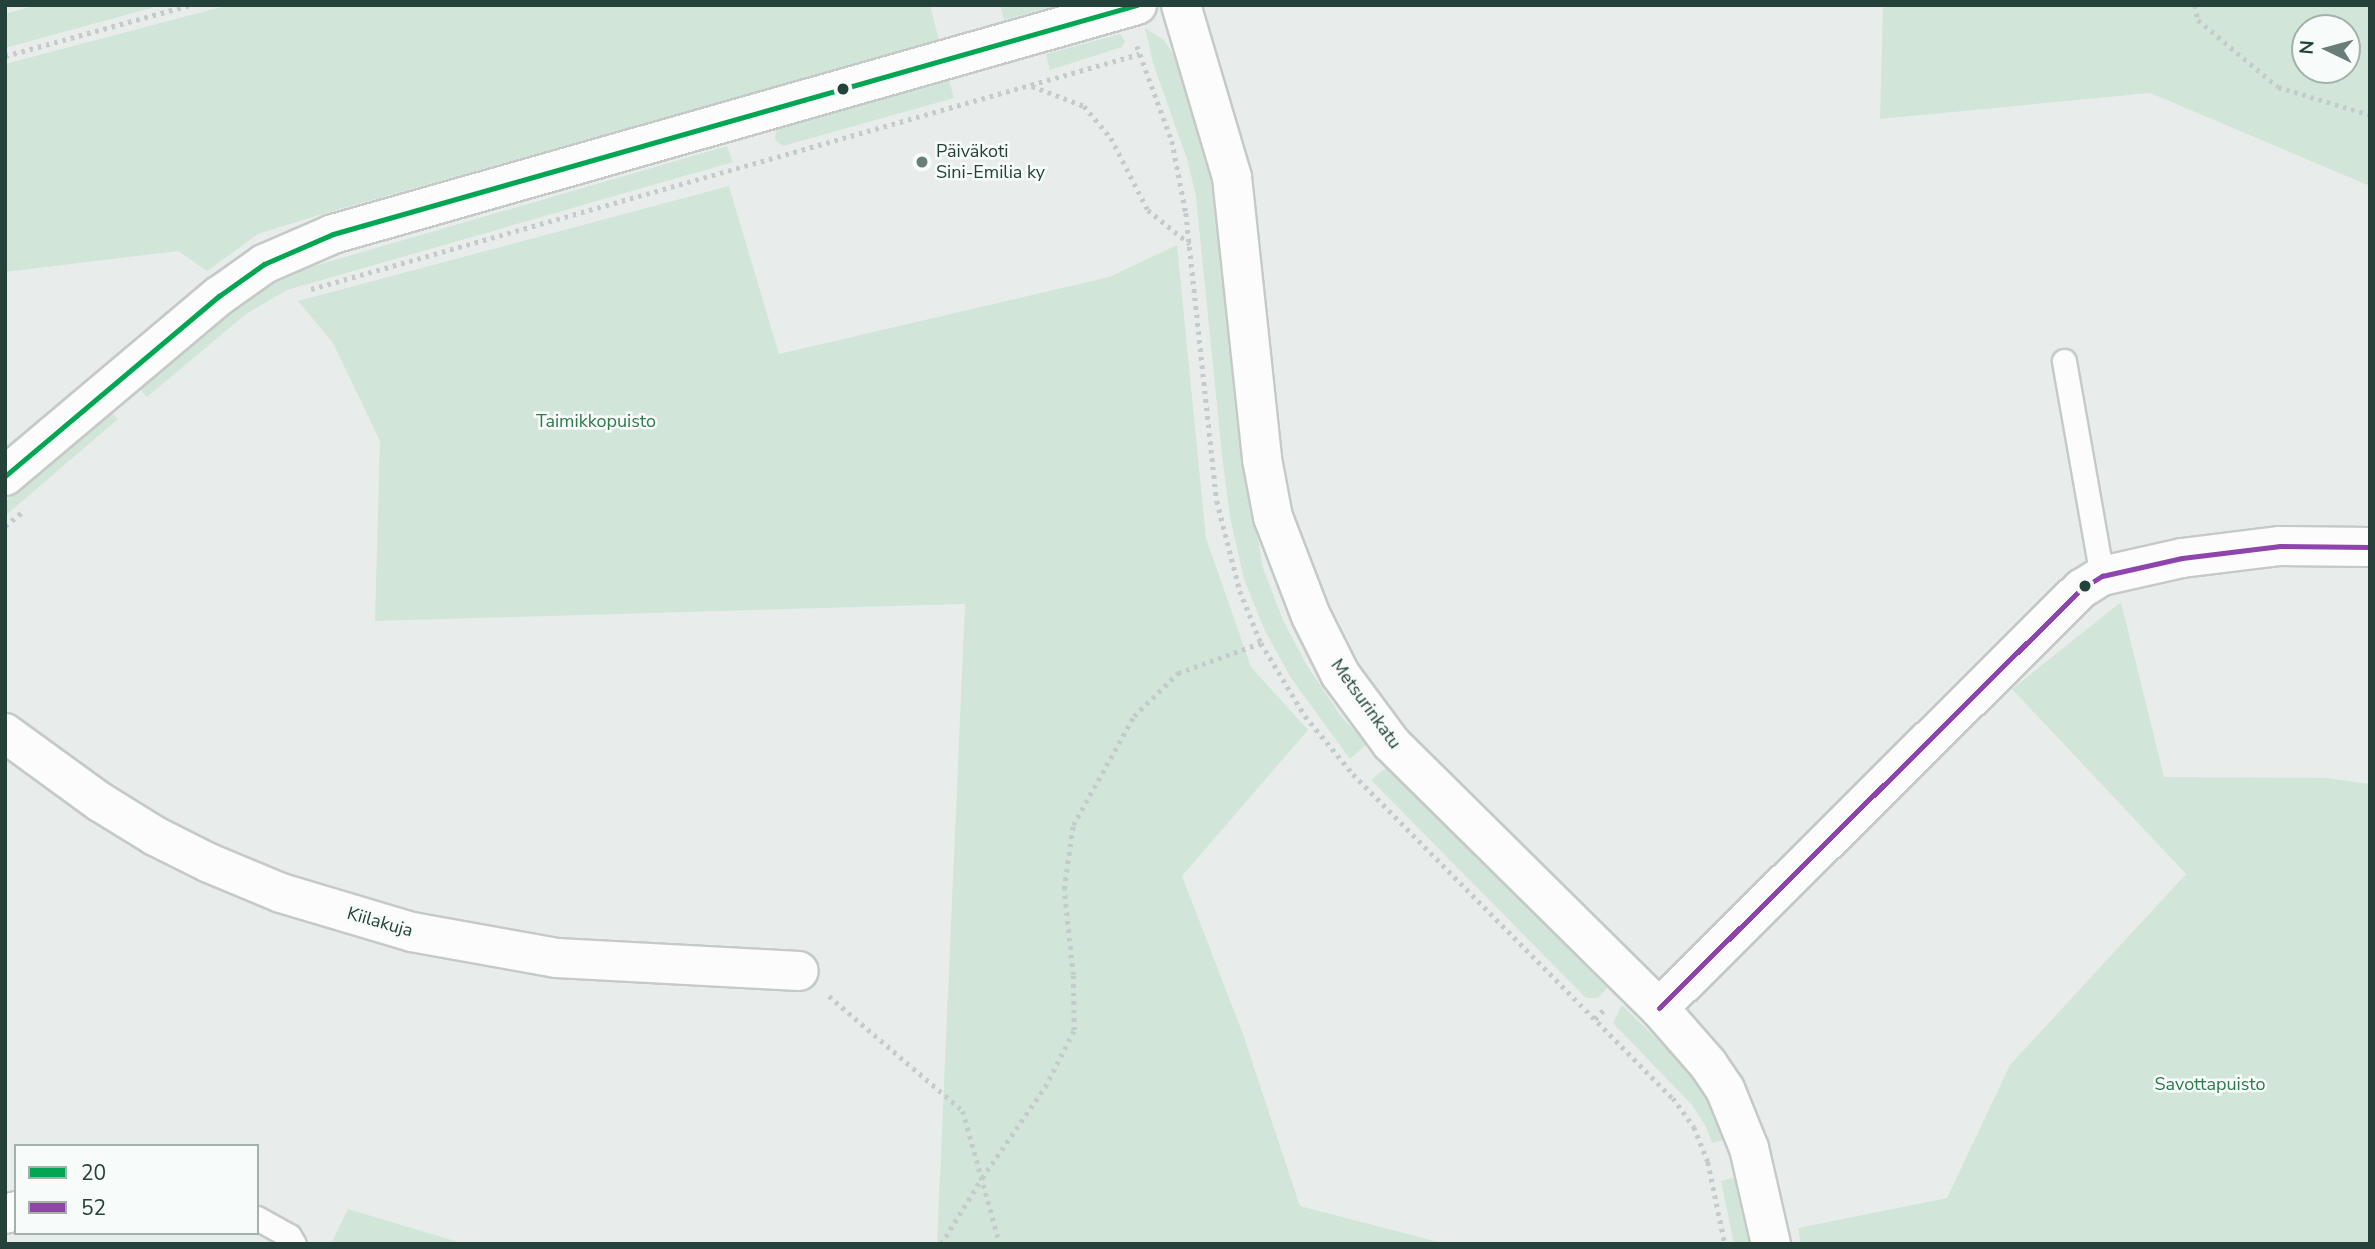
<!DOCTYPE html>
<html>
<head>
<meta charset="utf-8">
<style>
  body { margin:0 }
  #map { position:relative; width:2375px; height:1249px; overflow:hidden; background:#e8edeb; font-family:"Nunito Sans",sans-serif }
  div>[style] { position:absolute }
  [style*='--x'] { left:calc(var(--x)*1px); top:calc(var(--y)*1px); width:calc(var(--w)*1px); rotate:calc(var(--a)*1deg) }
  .green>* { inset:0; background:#d1e6d8 }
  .path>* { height:4.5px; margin-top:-2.25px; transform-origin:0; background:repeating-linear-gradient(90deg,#c3ccca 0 3.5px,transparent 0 8.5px) }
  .roads { filter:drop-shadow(2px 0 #c5cac8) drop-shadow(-2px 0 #c5cac8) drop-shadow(0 2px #c5cac8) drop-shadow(0 -2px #c5cac8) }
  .lane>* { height:23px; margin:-11.5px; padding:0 11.5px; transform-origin:11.5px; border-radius:11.5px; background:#fcfcfc }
  .street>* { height:38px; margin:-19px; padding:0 19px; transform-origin:19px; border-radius:19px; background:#fcfcfc }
  .bus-1>* { height:5px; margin:-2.5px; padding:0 2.5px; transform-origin:2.5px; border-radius:2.5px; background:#00a651 }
  .bus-2>* { height:5px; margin:-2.5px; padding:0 2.5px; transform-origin:2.5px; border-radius:2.5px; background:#8e44ad }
  .dots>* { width:19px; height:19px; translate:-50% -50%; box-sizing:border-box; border:4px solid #f7fbf9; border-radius:50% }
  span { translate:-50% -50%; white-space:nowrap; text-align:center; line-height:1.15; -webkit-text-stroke:5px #f7fbf9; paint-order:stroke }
  .poi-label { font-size:18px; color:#24423a }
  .left { translate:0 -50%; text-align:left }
  .park-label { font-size:18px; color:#2d7a4b }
  .street-label { font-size:18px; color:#24423a }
  .frame { position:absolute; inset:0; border:7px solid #24423a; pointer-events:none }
  .legend { position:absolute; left:14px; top:1144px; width:245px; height:91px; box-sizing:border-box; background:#f7fbf9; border:2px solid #a3b1ad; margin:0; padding:9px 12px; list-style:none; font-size:21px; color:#24423a }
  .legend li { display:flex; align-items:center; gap:14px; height:35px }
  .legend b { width:35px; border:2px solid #a3b1ad }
  .north { position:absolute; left:2291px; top:14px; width:70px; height:70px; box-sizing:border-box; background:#f7fbf9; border:2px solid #a3b1ad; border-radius:50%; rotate:275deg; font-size:19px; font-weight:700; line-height:28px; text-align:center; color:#24423a }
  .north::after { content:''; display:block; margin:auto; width:24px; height:32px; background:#697e78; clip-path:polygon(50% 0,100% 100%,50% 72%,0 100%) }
</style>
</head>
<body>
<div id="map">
  <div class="green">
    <div style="clip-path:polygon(36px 5px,162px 5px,5px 48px,5px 14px)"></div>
    <div style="clip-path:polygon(229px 5px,930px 5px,939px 40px,319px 215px,258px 234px,207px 271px,178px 251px,5px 272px,5px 64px)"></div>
    <div style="clip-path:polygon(1000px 5px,1057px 5px,1004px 20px)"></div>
    <div style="clip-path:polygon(evenodd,1883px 5px,2370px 5px,2370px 186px,2150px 93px,1880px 119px,1883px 5px,2305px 28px,2347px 28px,2347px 70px,2305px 70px,2305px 28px)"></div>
    <div style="clip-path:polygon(1145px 28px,1164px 40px,1173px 54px,1208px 154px,1216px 194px,1242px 451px,1263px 568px,1283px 620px,1306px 664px,1341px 716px,1367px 744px,1350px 759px,1291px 678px,1265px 631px,1244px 579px,1230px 517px,1222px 455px,1196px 197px,1188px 162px,1153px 63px)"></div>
    <div style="clip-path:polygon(1120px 34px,1125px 41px,1122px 47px,1050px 70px,1046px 54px)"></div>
    <div style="clip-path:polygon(949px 80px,954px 98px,783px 146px,775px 140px,776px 129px)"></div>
    <div style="clip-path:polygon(727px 146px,733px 162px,287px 290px,246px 314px,147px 397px,139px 388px,261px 288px,283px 275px)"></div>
    <div style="clip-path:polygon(729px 186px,779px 354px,1109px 277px,1177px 245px,1206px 538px,1251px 667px,1308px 730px,1182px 876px,1243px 1034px,1300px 1206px,1446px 1244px,937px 1244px,965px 604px,375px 621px,380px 441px,333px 343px,298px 301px)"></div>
    <div style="clip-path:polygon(111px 413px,118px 419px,5px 516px,5px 502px)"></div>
    <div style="clip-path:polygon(2121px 602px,2164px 777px,2326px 778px,2370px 784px,2370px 1244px,1801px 1244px,1798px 1228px,1947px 1198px,2010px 1065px,2186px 874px,2012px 689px)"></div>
    <div style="clip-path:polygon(1387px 767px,1607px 988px,1598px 998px,1586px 998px,1371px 780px)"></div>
    <div style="clip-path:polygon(1622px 1005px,1684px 1066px,1706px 1093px,1727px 1139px,1712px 1143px,1706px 1127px,1692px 1105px,1613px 1023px)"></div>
    <div style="clip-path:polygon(1736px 1177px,1746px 1229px,1749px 1244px,1734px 1244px,1721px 1181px)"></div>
    <div style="clip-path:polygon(348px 1209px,465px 1244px,331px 1244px)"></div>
  </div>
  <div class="path">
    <div style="--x:2195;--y:5;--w:15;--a:79"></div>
    <div style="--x:2198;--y:20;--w:104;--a:39.9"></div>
    <div style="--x:2278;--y:87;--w:96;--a:16.9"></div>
    <div style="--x:1137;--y:46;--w:101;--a:69.8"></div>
    <div style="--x:1172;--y:141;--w:73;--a:79"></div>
    <div style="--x:1186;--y:213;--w:290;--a:83.9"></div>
    <div style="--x:1217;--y:501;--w:93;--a:75.7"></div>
    <div style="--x:1240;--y:591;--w:56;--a:68"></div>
    <div style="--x:1261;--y:643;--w:85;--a:58.9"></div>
    <div style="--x:1305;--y:716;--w:75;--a:50.4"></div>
    <div style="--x:1353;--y:774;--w:455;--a:45.4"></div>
    <div style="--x:1673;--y:1098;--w:36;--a:54"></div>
    <div style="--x:1694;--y:1127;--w:38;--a:68"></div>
    <div style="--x:1708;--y:1162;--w:84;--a:78.3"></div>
    <div style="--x:5;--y:56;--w:192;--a:-15.4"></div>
    <div style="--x:1032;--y:86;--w:56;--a:21"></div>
    <div style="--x:1084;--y:106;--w:42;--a:49.8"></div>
    <div style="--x:1111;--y:138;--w:81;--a:62.8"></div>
    <div style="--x:1148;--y:210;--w:54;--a:39"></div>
    <div style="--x:311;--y:289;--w:861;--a:-15.84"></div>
    <div style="--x:5;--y:526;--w:21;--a:-39"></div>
    <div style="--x:829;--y:996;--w:177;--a:40.6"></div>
    <div style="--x:963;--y:1111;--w:138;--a:74.5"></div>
    <div style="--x:1595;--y:1019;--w:16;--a:-47"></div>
    <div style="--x:941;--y:1244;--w:78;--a:-58.2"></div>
    <div style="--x:982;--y:1178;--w:111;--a:-55.3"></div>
    <div style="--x:1045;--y:1087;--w:64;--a:-63"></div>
    <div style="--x:1074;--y:1030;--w:55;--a:-91"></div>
    <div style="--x:1073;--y:975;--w:86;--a:-96"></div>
    <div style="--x:1064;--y:889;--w:65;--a:-82"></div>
    <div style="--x:1073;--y:825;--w:125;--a:-60.8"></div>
    <div style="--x:1134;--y:716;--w:62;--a:-44.3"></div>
    <div style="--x:1178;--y:673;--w:88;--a:-19.9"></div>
  </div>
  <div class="roads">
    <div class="lane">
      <div style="--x:2064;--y:361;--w:218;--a:80"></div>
      <div style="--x:257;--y:1218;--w:37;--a:29"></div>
      <div style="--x:289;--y:1236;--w:9;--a:58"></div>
    </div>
    <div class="street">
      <div style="--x:1181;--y:5;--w:179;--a:73.5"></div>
      <div style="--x:1232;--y:177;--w:284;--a:83.9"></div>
      <div style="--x:1262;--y:459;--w:59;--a:79.3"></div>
      <div style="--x:1273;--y:517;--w:106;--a:69"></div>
      <div style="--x:1311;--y:616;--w:65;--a:63.4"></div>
      <div style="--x:1340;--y:674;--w:86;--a:53.5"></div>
      <div style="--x:1391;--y:743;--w:377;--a:44.7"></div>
      <div style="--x:1659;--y:1008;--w:74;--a:48.8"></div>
      <div style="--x:1708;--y:1064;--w:30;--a:56"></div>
      <div style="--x:1725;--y:1089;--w:64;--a:67.9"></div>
      <div style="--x:1749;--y:1148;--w:98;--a:77.1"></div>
      <div style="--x:5;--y:476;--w:280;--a:-40.1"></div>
      <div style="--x:219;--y:296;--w:55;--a:-35.4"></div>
      <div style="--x:264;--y:264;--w:75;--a:-23.5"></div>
      <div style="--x:333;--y:234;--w:836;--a:-15.9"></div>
      <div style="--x:5;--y:733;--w:117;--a:36"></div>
      <div style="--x:100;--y:802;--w:65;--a:31.7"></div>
      <div style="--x:155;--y:836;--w:60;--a:26.6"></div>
      <div style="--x:209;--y:863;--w:78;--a:22.6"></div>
      <div style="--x:281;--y:893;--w:137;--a:16.6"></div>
      <div style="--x:412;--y:932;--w:147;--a:10.2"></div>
      <div style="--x:557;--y:958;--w:242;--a:3.1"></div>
      <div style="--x:1659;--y:1008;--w:595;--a:-44.8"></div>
      <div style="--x:2081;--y:589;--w:25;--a:-32"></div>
      <div style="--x:2102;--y:576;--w:82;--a:-12.7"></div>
      <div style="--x:2182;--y:558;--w:99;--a:-7"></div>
      <div style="--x:2280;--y:546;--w:90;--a:0.6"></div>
      <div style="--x:5;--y:1214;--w:11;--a:-15"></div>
    </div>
  </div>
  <div class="bus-1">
    <div style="--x:5;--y:476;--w:280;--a:-40.1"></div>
    <div style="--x:219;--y:296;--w:55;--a:-35.4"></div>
    <div style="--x:264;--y:264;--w:75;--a:-23.5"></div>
    <div style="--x:333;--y:234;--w:836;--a:-15.9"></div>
  </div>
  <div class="bus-2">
    <div style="--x:1659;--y:1008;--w:595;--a:-44.8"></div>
    <div style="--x:2081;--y:589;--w:25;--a:-32"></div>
    <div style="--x:2102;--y:576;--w:82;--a:-12.7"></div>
    <div style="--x:2182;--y:558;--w:99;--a:-7"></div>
    <div style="--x:2280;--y:546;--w:90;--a:0.6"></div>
  </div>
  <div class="dots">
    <div style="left:843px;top:89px;background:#24423a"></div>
    <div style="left:922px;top:162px;background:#697e78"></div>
    <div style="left:2085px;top:586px;background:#24423a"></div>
  </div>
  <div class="poi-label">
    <span class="left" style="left:936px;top:162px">Päiväkoti<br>Sini-Emilia ky</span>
  </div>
  <div class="park-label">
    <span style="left:596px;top:421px">Taimikkopuisto</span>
    <span style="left:2210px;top:1084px">Savottapuisto</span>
  </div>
  <div class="street-label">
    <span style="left:1366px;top:704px;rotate:54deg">Metsurinkatu</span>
    <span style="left:380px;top:922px;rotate:16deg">Kiilakuja</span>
  </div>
  <div class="frame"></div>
  <ul class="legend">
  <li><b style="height:9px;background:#00a651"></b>20</li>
  <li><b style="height:9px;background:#8e44ad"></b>52</li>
  </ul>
  <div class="north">N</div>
</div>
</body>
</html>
